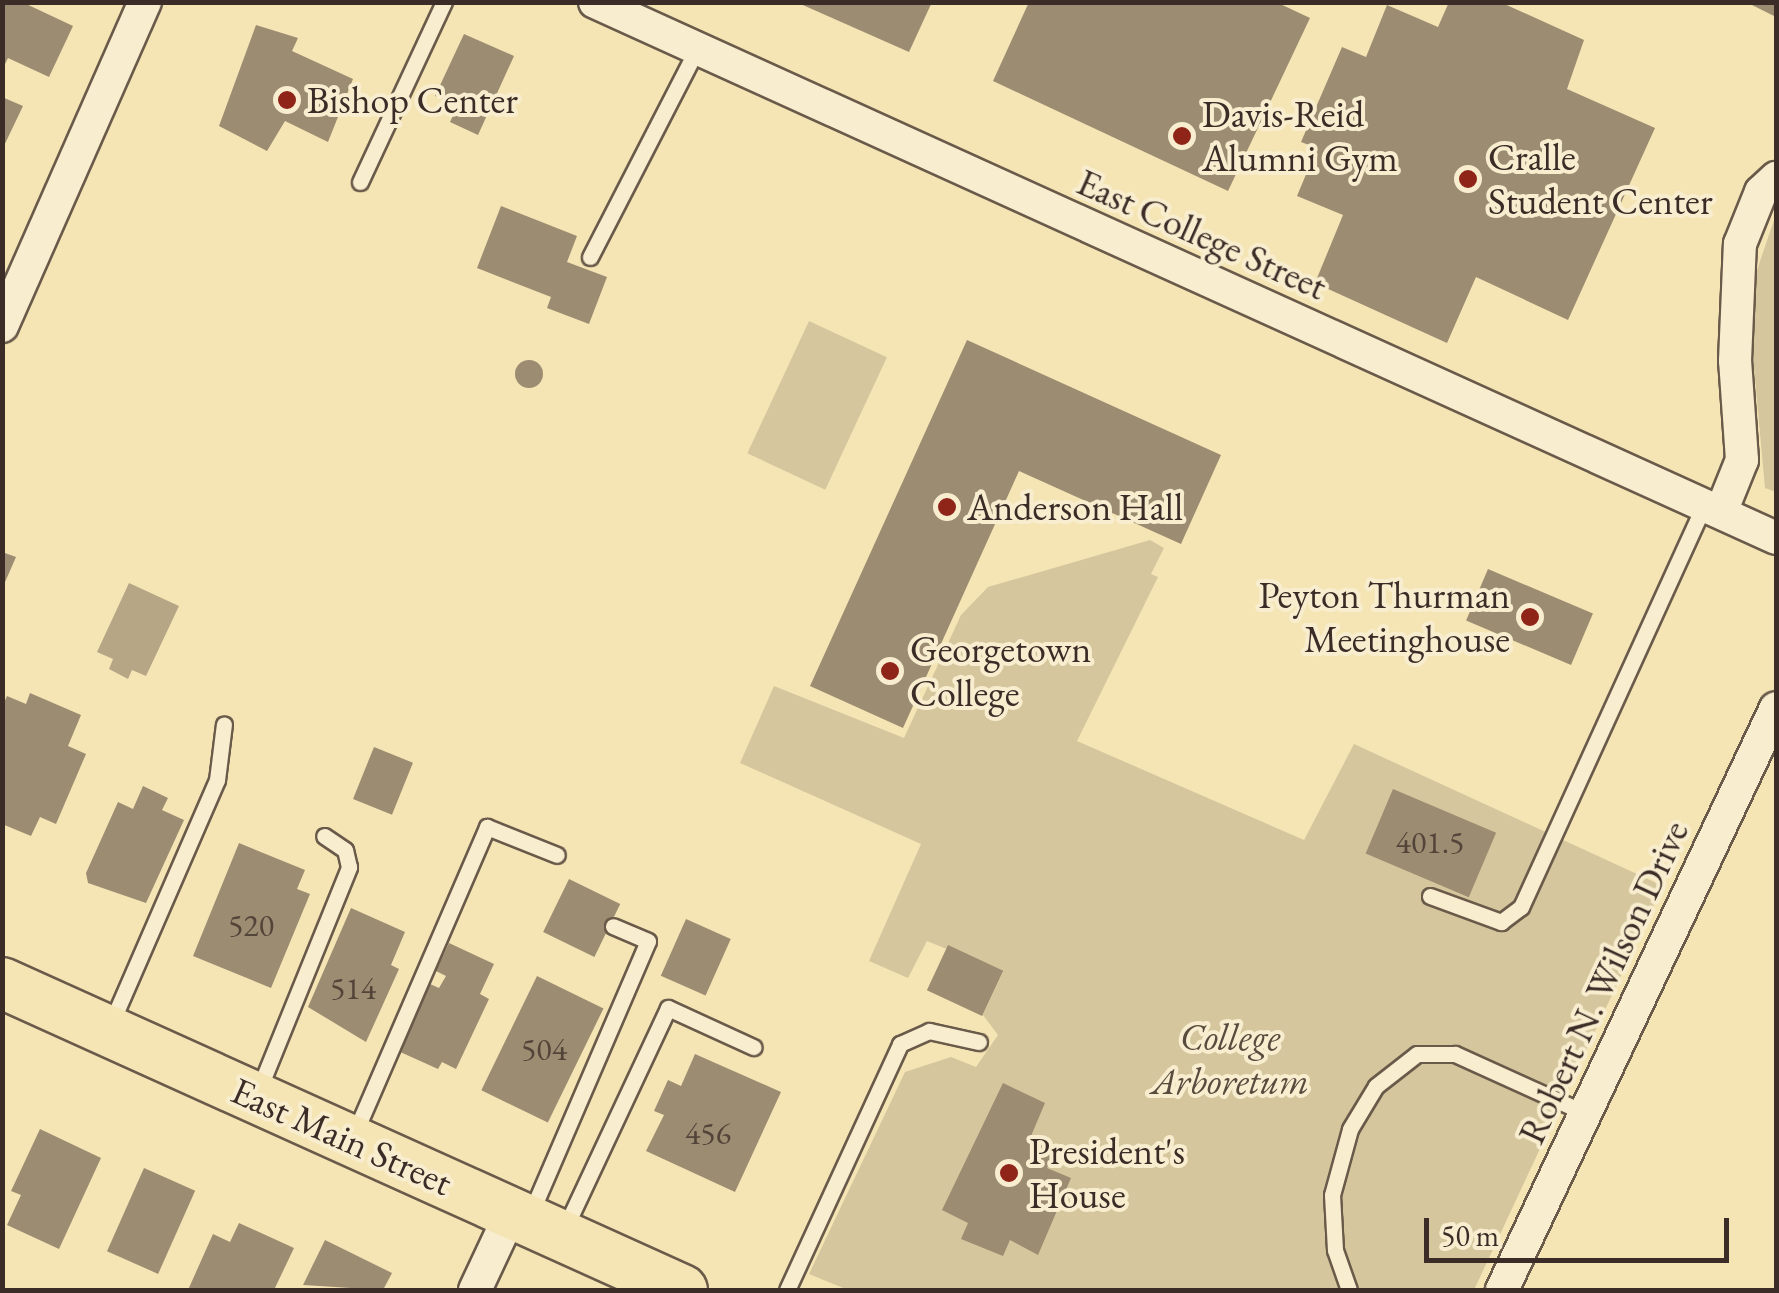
<!DOCTYPE html>
<html>
<head>
<meta charset="utf-8">
<style>
  body { margin:0 }
  #map { position:relative; width:1779px; height:1293px; overflow:hidden; background:#f5e5b5; font-family:"EB Garamond",serif }
  div>[style] { position:absolute }
  [style*='--x'] { left:calc(var(--x)*1px); top:calc(var(--y)*1px); width:calc(var(--w)*1px); rotate:calc(var(--a)*1deg) }
  .green>* { inset:0; background:#d5c69d; transform-origin:0 0 }
  .water>* { inset:0; background:#b6a685 }
  .building>* { inset:0; background:#9c8c71; transform-origin:0 0 }
  .round { border-radius:50% }
  .roads { filter:drop-shadow(2px 0 #6a5a4a) drop-shadow(-2px 0 #6a5a4a) drop-shadow(0 2px #6a5a4a) drop-shadow(0 -2px #6a5a4a) }
  .lane>* { height:15px; margin:-7.5px; padding:0 7.5px; transform-origin:7.5px; border-radius:7.5px; background:#f8eecf }
  .street>* { height:32px; margin:-16px; padding:0 16px; transform-origin:16px; border-radius:16px; background:#f8eecf }
  .primary>* { height:50px; margin:-25px; padding:0 25px; transform-origin:25px; border-radius:25px; background:#f5e5b5 }
  .dots>* { width:28px; height:28px; translate:-50% -50%; box-sizing:border-box; border:5px solid #f8eecf; border-radius:50% }
  span { translate:-50% -50%; white-space:nowrap; text-align:center; line-height:1.15; -webkit-text-stroke:8px #f8eecf; paint-order:stroke }
  .number-label { font-size:32px; color:#53443a }
  .number-label span { -webkit-text-stroke-width:0 }
  .poi-label { font-size:38px; color:#3b2c27 }
  .left { translate:0 -50%; text-align:left }
  .right { translate:-100% -50%; text-align:right }
  .street-label { font-size:38px; color:#3b2c27 }
  .park-label { font-size:38px; color:#5a4b3f; font-style:italic }
  .frame { position:absolute; inset:0; border:5px solid #3b2c27; pointer-events:none }
  .scale { position:absolute; left:1424px; top:1218px; width:305px; height:45px; box-sizing:border-box; border:5px solid #3b2c27; border-top:0; padding-left:12px; font-size:30px; line-height:35px; white-space:nowrap; color:#3b2c27; -webkit-text-stroke:8px #f8eecf; paint-order:stroke }
</style>
</head>
<body>
<div id="map">
  <div class="green">
    <div style="clip-path:polygon(1776px 214px,1776px 492px,1765px 488px,1752px 346px,1753px 282px)"></div>
    <div style="left:809px;top:321px;width:86px;height:146px;rotate:25deg"></div>
    <div style="clip-path:polygon(1150px 540px,1164px 548px,1151px 574px,1158px 577px,1077px 741px,1304px 840px,1354px 744px,1663px 886px,1474px 1290px,848px 1290px,809px 1274px,905px 1072px,951px 1057px,976px 1067px,998px 1035px,983px 1015px,1003px 972px,927px 941px,908px 978px,869px 961px,921px 844px,740px 763px,774px 686px,904px 738px,961px 615px,988px 587px)"></div>
  </div>
  <div class="water">
    <div style="clip-path:polygon(129px 583px,179px 606px,146px 676px,132px 670px,128px 679px,109px 669px,113px 659px,97px 652px)"></div>
  </div>
  <div class="building">
    <div style="clip-path:polygon(2px 2px,22px 2px,73px 26px,49px 77px,8px 58px,2px 70px)"></div>
    <div style="clip-path:polygon(796px 2px,932px 2px,909px 52px)"></div>
    <div style="clip-path:polygon(1029px 2px,1276px 2px,1310px 18px,1228px 191px,993px 81px)"></div>
    <div style="clip-path:polygon(1449px 2px,1500px 2px,1584px 40px,1567px 89px,1655px 128px,1568px 320px,1476px 277px,1447px 343px,1315px 283px,1343px 215px,1297px 196px,1317px 148px,1301px 142px,1342px 47px,1366px 57px,1387px 5px,1438px 27px)"></div>
    <div style="clip-path:polygon(1746px 2px,1776px 2px,1776px 17px)"></div>
    <div style="clip-path:polygon(256px 25px,298px 38px,292px 51px,353px 79px,328px 142px,285px 121px,267px 151px,219px 126px)"></div>
    <div style="clip-path:polygon(464px 34px,514px 56px,478px 135px,450px 122px,458px 105px,435px 96px)"></div>
    <div style="clip-path:polygon(2px 97px,23px 106px,2px 150px)"></div>
    <div style="clip-path:polygon(501px 206px,577px 236px,567px 262px,607px 277px,589px 324px,547px 308px,551px 297px,477px 268px)"></div>
    <div style="clip-path:polygon(967px 340px,1221px 455px,1181px 544px,1019px 471px,903px 728px,810px 686px)"></div>
    <div class="round" style="left:515px;top:360px;width:28px;height:28px"></div>
    <div style="clip-path:polygon(2px 552px,16px 557px,2px 589px)"></div>
    <div style="left:1488px;top:569px;width:114px;height:56px;rotate:23deg"></div>
    <div style="clip-path:polygon(30px 693px,81px 715px,68px 746px,86px 754px,56px 824px,40px 817px,31px 836px,2px 824px,2px 707px,7px 696px,26px 704px)"></div>
    <div style="left:374px;top:747px;width:42px;height:56px;rotate:22deg"></div>
    <div style="clip-path:polygon(143px 786px,168px 798px,162px 810px,184px 820px,146px 903px,88px 883px,86px 873px,118px 802px,133px 809px)"></div>
    <div style="left:1393px;top:789px;width:112px;height:70px;rotate:23deg"></div>
    <div style="clip-path:polygon(239px 843px,305px 870px,297px 889px,310px 894px,271px 988px,193px 956px)"></div>
    <div style="left:569px;top:879px;width:57px;height:59px;rotate:26deg"></div>
    <div style="clip-path:polygon(351px 908px,405px 932px,391px 965px,399px 969px,366px 1042px,308px 1007px)"></div>
    <div style="left:686px;top:919px;width:49px;height:62px;rotate:24deg"></div>
    <div style="clip-path:polygon(449px 943px,494px 964px,480px 994px,489px 999px,456px 1069px,442px 1062px,438px 1069px,398px 1051px,430px 984px,439px 988px,446px 976px,436px 971px)"></div>
    <div style="left:948px;top:945px;width:61px;height:50px;rotate:25deg"></div>
    <div style="left:537px;top:976px;width:74px;height:127px;rotate:26deg"></div>
    <div style="clip-path:polygon(695px 1054px,781px 1092px,735px 1192px,646px 1151px,664px 1115px,654px 1111px,668px 1080px,681px 1086px)"></div>
    <div style="clip-path:polygon(1003px 1083px,1045px 1103px,1031px 1136px,1057px 1148px,1047px 1168px,1071px 1178px,1038px 1255px,1010px 1240px,1003px 1256px,961px 1239px,968px 1223px,942px 1210px)"></div>
    <div style="clip-path:polygon(40px 1129px,101px 1158px,59px 1249px,7px 1225px,21px 1195px,11px 1191px)"></div>
    <div style="left:144px;top:1168px;width:56px;height:91px;rotate:24deg"></div>
    <div style="clip-path:polygon(239px 1223px,294px 1248px,274px 1290px,188px 1290px,213px 1234px,230px 1242px)"></div>
    <div style="clip-path:polygon(325px 1240px,392px 1273px,383px 1290px,303px 1285px)"></div>
  </div>
  <div class="roads">
    <div class="lane">
      <div style="--x:360;--y:182;--w:199;--a:-65"></div>
      <div style="--x:590;--y:257;--w:234;--a:-62.8"></div>
      <div style="--x:1430;--y:896;--w:76;--a:20.1"></div>
      <div style="--x:1501;--y:922;--w:25;--a:-37"></div>
      <div style="--x:1521;--y:907;--w:442;--a:-65.5"></div>
      <div style="--x:110;--y:1026;--w:268;--a:-66.5"></div>
      <div style="--x:217;--y:780;--w:56;--a:-82.9"></div>
      <div style="--x:257;--y:1094;--w:245;--a:-67.9"></div>
      <div style="--x:349;--y:867;--w:17;--a:-103"></div>
      <div style="--x:345;--y:850;--w:25;--a:-146"></div>
      <div style="--x:353;--y:1137;--w:338;--a:-66.6"></div>
      <div style="--x:487;--y:827;--w:75;--a:21.8"></div>
      <div style="--x:530;--y:1215;--w:298;--a:-66.7"></div>
      <div style="--x:648;--y:941;--w:38;--a:-157"></div>
      <div style="--x:565;--y:1228;--w:243;--a:-64.9"></div>
      <div style="--x:668;--y:1008;--w:94;--a:24.6"></div>
      <div style="--x:787;--y:1290;--w:271;--a:-65.3"></div>
      <div style="--x:900;--y:1044;--w:32;--a:-24"></div>
      <div style="--x:929;--y:1031;--w:51;--a:12.4"></div>
      <div style="--x:1349;--y:1290;--w:42;--a:-109.3"></div>
      <div style="--x:1335;--y:1250;--w:55;--a:-93.1"></div>
      <div style="--x:1332;--y:1195;--w:68;--a:-74.7"></div>
      <div style="--x:1350;--y:1129;--w:50;--a:-58.8"></div>
      <div style="--x:1376;--y:1086;--w:52;--a:-38"></div>
      <div style="--x:1417;--y:1054;--w:38;--a:0"></div>
      <div style="--x:1455;--y:1054;--w:143;--a:24.4"></div>
    </div>
    <div class="street">
      <div style="--x:595;--y:2;--w:1297;--a:24.41"></div>
      <div style="--x:2;--y:326;--w:354;--a:-66.2"></div>
      <div style="--x:1721;--y:512;--w:56;--a:-68"></div>
      <div style="--x:1742;--y:460;--w:99;--a:-94"></div>
      <div style="--x:1735;--y:361;--w:117;--a:-87.6"></div>
      <div style="--x:1740;--y:244;--w:56;--a:-68"></div>
      <div style="--x:1761;--y:192;--w:21;--a:-43"></div>
      <div style="--x:475;--y:1290;--w:85;--a:-64.9"></div>
      <div style="--x:1502;--y:1290;--w:643;--a:-64.79"></div>
    </div>
    <div class="primary">
      <div style="--x:2;--y:983;--w:746;--a:24.3"></div>
    </div>
  </div>
  <div class="dots">
    <div style="left:287px;top:100px;background:#8f2418"></div>
    <div style="left:1182px;top:136px;background:#8f2418"></div>
    <div style="left:1468px;top:179px;background:#8f2418"></div>
    <div style="left:947px;top:507px;background:#8f2418"></div>
    <div style="left:1530px;top:617px;background:#8f2418"></div>
    <div style="left:890px;top:671px;background:#8f2418"></div>
    <div style="left:1009px;top:1173px;background:#8f2418"></div>
  </div>
  <div class="number-label">
    <span style="left:1430px;top:842px">401.5</span>
    <span style="left:251px;top:925px">520</span>
    <span style="left:353px;top:988px">514</span>
    <span style="left:544px;top:1049px">504</span>
    <span style="left:708px;top:1133px">456</span>
  </div>
  <div class="poi-label">
    <span class="left" style="left:307px;top:100px">Bishop Center</span>
    <span class="left" style="left:1202px;top:136px">Davis-Reid<br>Alumni Gym</span>
    <span class="left" style="left:1488px;top:179px">Cralle<br>Student Center</span>
    <span class="left" style="left:967px;top:507px">Anderson Hall</span>
    <span class="right" style="left:1510px;top:617px">Peyton Thurman<br>Meetinghouse</span>
    <span class="left" style="left:910px;top:671px">Georgetown<br>College</span>
    <span class="left" style="left:1029px;top:1173px">President's<br>House</span>
  </div>
  <div class="street-label">
    <span style="left:1202px;top:234px;rotate:24deg">East College Street</span>
    <span style="left:1603px;top:982px;rotate:-65deg">Robert N. Wilson Drive</span>
    <span style="left:342px;top:1136px;rotate:24deg">East Main Street</span>
  </div>
  <div class="park-label">
    <span style="left:1230px;top:1059px">College<br>Arboretum</span>
  </div>
  <div class="frame"></div>
  <div class="scale">50 m</div>
</div>
</body>
</html>
